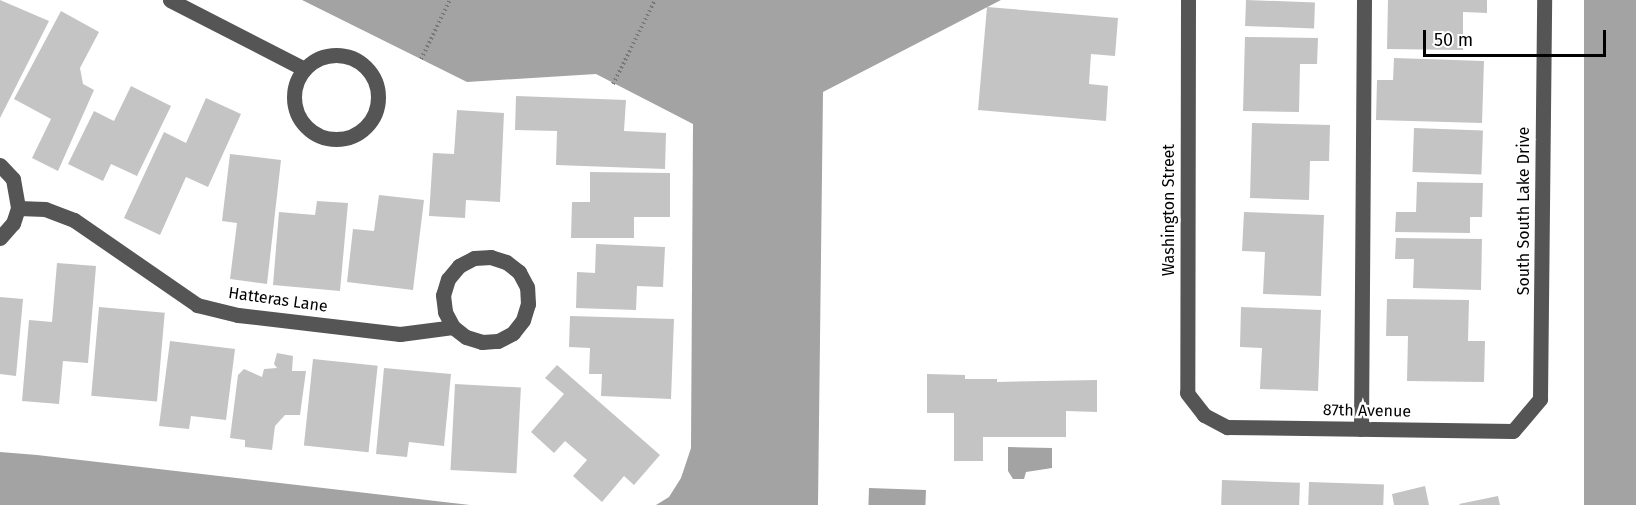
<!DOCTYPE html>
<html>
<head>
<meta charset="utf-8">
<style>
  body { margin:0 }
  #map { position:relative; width:1636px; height:505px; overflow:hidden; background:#fff; font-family:"Fira Sans",sans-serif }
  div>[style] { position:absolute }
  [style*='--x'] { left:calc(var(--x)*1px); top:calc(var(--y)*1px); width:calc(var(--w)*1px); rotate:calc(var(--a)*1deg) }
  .water>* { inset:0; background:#a3a3a3; transform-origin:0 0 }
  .building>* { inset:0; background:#c4c4c4; transform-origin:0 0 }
  .path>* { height:4px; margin-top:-2px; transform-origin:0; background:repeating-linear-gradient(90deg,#777 0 1.5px,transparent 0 4.5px) }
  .minor>* { height:15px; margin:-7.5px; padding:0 7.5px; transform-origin:7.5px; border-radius:7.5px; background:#555 }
  .minor>.ring { margin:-7.5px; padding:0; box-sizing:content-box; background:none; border:15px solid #555; border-radius:50% }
  span { translate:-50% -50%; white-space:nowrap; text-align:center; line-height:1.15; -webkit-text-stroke:5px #fff; paint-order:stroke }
  .street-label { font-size:16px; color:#000 }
  .scale { position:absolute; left:1423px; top:30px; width:183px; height:27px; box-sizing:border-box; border:3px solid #000; border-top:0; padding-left:8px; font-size:18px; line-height:21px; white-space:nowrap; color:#000; -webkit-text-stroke:4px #fff; paint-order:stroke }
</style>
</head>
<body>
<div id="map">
  <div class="water">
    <div style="clip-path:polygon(302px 0,1001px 0,823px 92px,818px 505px,656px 505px,669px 497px,681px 478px,691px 448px,693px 124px,596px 74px,467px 82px)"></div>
    <div style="left:1584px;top:0;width:52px;height:505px"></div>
    <div style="clip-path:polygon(1008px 447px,1052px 448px,1052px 468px,1026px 472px,1024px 479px,1013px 479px,1008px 471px)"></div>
    <div style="clip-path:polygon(0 452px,37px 455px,470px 505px,0 505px)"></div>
    <div style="left:869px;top:488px;width:57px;height:17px;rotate:2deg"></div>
  </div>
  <div class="building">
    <div style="clip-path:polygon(0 0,49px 21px,0 118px)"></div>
    <div style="left:1246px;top:0;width:69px;height:26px;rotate:2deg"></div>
    <div style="clip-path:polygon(1388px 0,1487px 0,1487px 13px,1463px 12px,1463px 50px,1387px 49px)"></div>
    <div style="clip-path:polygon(987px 7px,1118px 18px,1115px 56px,1091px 54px,1089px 84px,1108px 86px,1106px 121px,978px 110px)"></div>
    <div style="clip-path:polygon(61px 11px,99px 32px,80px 68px,83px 84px,94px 90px,58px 171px,32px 158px,51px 119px,14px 99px)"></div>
    <div style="clip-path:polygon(1245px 37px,1318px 38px,1317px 64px,1300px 64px,1299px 112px,1243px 111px)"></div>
    <div style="clip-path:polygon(1394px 58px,1484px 61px,1482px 123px,1376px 120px,1377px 80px,1393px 80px)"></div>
    <div style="clip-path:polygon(131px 86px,171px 106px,137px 176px,111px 164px,103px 181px,68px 164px,94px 111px,114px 121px)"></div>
    <div style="clip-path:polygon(516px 96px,626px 100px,624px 131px,666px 133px,665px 169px,556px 165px,557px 131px,515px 130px)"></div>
    <div style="clip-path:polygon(206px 98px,241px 114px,208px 187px,186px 177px,160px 235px,124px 218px,164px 132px,186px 143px)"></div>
    <div style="clip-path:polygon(457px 110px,504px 113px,500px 202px,466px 200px,465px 218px,429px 216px,433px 153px,454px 154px)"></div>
    <div style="clip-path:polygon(1252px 123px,1330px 125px,1329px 161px,1310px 161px,1309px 200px,1250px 198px)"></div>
    <div style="left:1414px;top:128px;width:69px;height:44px;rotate:2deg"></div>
    <div style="clip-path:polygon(230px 154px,281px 160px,267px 284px,230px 279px,237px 223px,222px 221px)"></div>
    <div style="clip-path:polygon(590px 172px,670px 173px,670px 217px,634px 217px,634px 238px,571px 238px,572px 202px,590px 202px)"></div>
    <div style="clip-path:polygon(1417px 182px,1483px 183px,1482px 217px,1470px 217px,1470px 233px,1395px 232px,1396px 212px,1416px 212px)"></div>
    <div style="clip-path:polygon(379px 195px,424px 200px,413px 290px,347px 282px,353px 229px,374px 231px)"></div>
    <div style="clip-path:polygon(317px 201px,348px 203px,340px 291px,273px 285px,279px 212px,315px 215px)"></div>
    <div style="clip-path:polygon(1244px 212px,1324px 215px,1321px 296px,1263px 294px,1265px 252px,1242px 251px)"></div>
    <div style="clip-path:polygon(1396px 238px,1482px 239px,1481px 290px,1413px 288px,1414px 259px,1395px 259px)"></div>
    <div style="clip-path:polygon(596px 244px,665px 247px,663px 287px,637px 286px,636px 310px,576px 308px,577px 272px,595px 273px)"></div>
    <div style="clip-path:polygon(57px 263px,96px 266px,88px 363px,63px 361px,59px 404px,22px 401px,29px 320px,52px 322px)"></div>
    <div style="clip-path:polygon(0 297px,23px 299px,16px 376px,0 374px)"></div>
    <div style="clip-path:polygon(1387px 299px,1469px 300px,1468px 341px,1485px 341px,1484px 382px,1407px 381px,1408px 336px,1386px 336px)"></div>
    <div style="left:99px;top:307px;width:66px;height:89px;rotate:5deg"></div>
    <div style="clip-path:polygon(1241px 307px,1321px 310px,1318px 391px,1260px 389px,1262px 348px,1240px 347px)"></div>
    <div style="clip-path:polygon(570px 316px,674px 319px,671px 399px,601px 396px,602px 374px,589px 374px,590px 348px,569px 347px)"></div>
    <div style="clip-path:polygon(170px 341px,235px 349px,226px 420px,191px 416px,189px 429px,159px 426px)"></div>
    <div style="clip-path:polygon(277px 353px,293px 356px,292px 371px,306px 371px,300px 415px,285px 415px,275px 426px,272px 450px,245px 447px,245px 440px,230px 438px,238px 375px,244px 369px,262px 377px,264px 369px,277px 368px,274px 364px)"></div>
    <div style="left:313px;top:359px;width:65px;height:87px;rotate:6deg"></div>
    <div style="clip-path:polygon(557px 365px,660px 455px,634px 485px,624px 476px,602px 502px,573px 476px,587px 460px,565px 441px,554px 453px,531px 432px,564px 394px,545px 378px)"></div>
    <div style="clip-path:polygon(384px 368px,451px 374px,444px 446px,409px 442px,407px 457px,376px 454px)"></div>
    <div style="clip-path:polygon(927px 374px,965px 375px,965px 379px,997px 379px,997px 382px,1097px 380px,1097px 412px,1066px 411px,1066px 437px,983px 437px,983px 461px,954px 461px,954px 413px,927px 413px)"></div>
    <div style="left:455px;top:384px;width:66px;height:86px;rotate:3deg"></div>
    <div style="left:1222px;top:480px;width:78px;height:25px;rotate:2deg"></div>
    <div style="left:1309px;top:482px;width:75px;height:23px;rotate:2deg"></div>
    <div style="clip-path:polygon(1425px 486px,1429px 505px,1394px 505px,1392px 494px)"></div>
    <div style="clip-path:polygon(1498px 496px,1500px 505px,1460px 505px,1459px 504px)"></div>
  </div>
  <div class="path">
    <div style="--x:421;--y:59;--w:66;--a:-63.8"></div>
    <div style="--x:613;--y:84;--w:94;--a:-63.4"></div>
  </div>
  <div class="minor">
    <div style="--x:170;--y:0;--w:151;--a:27.2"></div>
    <div style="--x:1188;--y:0;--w:393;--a:90.1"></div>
    <div style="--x:1187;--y:393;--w:28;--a:52"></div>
    <div style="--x:1204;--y:415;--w:26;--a:28"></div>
    <div style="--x:1227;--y:427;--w:286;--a:0.8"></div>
    <div style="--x:1513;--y:431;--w:42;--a:-49.8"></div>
    <div style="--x:1540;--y:399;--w:399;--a:-89.4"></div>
    <div class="ring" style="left:294px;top:55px;width:69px;height:69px"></div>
    <div style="--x:0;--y:165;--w:19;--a:47"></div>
    <div style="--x:13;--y:179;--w:29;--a:80"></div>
    <div style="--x:18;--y:208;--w:16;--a:108"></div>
    <div style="--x:13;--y:223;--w:20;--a:131"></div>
    <div style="--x:18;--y:208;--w:27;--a:2"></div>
    <div style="--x:45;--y:209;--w:31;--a:21"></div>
    <div style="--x:74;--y:220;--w:150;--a:34.6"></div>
    <div style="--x:197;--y:305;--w:42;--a:13.7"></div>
    <div style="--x:238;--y:315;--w:163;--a:6.7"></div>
    <div style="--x:400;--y:334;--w:53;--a:-7.5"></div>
    <div style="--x:453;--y:327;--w:16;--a:38"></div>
    <div style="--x:466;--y:337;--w:17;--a:17"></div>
    <div style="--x:482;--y:342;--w:16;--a:-4"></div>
    <div style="--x:498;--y:341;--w:17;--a:-28"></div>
    <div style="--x:513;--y:333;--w:16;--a:-52"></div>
    <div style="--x:523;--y:320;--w:17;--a:-73"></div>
    <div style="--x:528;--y:304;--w:17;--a:-93"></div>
    <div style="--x:527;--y:287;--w:17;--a:-118"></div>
    <div style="--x:519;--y:272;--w:16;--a:-142"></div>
    <div style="--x:506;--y:262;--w:16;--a:-162"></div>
    <div style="--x:491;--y:257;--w:17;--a:177"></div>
    <div style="--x:474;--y:258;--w:17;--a:152"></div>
    <div style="--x:459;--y:266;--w:17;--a:130"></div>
    <div style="--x:448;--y:279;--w:17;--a:107"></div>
    <div style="--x:443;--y:295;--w:17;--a:83"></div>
    <div style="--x:445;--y:312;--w:17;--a:62"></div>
    <div style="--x:1361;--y:429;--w:429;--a:-89.6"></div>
  </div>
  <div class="street-label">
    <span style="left:1169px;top:210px;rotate:-90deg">Washington Street</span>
    <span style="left:1524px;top:211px;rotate:-90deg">South South Lake Drive</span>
    <span style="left:278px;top:300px;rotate:8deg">Hatteras Lane</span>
    <span style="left:1367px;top:411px;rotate:1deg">87th Avenue</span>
  </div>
  <div class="scale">50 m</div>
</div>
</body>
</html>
